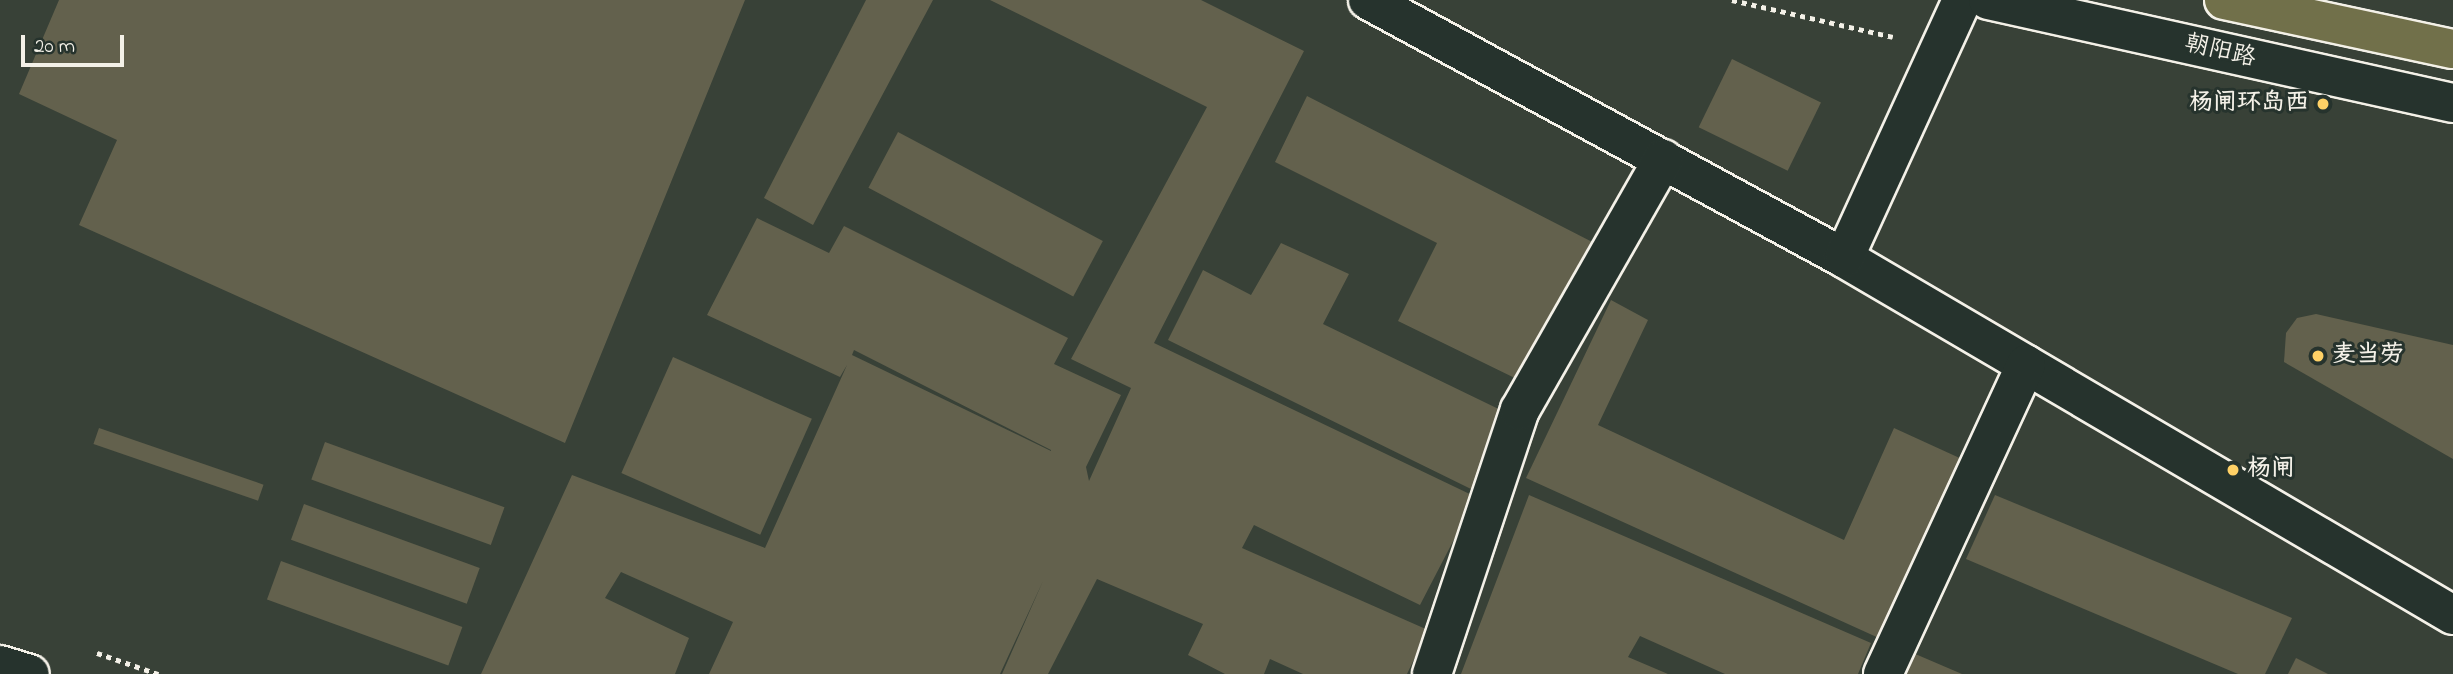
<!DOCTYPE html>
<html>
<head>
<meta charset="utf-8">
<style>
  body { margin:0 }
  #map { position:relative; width:2453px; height:674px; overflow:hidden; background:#384137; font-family:"Indie Flower","LXGW WenKai TC",sans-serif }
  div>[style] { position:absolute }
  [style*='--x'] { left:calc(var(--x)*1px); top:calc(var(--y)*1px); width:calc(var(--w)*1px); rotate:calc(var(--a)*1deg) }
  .building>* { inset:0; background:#63614d; transform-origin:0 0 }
  .path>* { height:4.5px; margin-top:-2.25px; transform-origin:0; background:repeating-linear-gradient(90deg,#f4f1e8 0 5px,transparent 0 10px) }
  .roads { filter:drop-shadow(2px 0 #f4f1e8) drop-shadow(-2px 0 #f4f1e8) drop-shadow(0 2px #f4f1e8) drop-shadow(0 -2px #f4f1e8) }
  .street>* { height:38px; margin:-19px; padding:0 19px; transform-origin:19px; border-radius:19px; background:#26332d }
  .secondary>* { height:38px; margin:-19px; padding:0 19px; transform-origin:19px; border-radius:19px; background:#26332d }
  .highway>* { height:38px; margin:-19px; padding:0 19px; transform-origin:19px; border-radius:19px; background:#71704a }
  .dots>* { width:19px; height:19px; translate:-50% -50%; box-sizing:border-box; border:4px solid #26332d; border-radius:50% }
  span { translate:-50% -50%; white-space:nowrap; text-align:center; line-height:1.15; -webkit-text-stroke:6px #26332d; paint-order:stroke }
  .street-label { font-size:24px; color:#f4f1e8 }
  .poi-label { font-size:24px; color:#f4f1e8; font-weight:700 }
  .right { translate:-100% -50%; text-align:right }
  .left { translate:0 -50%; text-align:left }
  .scale { position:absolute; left:21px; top:35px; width:103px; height:32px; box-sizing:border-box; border:4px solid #f4f1e8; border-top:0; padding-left:9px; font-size:21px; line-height:24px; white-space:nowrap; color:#f4f1e8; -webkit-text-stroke:5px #26332d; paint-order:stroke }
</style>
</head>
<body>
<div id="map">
  <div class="building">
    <div style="clip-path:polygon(59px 0,745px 0,565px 443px,79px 225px,117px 140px,19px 94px)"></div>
    <div style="clip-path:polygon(866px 0,933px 0,813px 225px,764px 198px)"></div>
    <div style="clip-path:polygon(evenodd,990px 0,1201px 0,1304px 51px,1154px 343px,1476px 497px,1420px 605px,1254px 525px,1242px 548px,1428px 630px,1407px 674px,1303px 674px,1270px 659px,1264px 674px,1225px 674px,1188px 655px,1203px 624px,1097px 579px,1048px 674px,1002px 674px,1043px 581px,1000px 674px,709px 674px,733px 622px,621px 572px,605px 598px,689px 638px,675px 674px,481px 674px,572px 475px,765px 548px,847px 365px,840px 377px,707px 315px,757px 218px,829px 253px,844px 226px,1068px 338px,1054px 364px,1121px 395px,1086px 467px,1089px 481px,1131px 388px,1071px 359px,1207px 107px,990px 0,854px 350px,1051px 450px,1051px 451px,852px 355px,854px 350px)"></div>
    <div style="left:1732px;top:59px;width:99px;height:76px;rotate:26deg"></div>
    <div style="clip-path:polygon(1307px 96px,1604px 248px,1529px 385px,1398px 321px,1437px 243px,1275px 162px)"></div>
    <div style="left:898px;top:132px;width:232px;height:63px;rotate:28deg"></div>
    <div style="clip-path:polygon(1281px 243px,1349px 274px,1323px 324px,1511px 415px,1473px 490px,1168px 340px,1203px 270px,1251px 295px)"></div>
    <div style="clip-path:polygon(1611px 300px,1648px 320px,1598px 425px,1844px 540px,1894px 428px,1964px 460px,1881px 639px,1526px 478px)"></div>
    <div style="clip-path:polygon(2316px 314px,2453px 345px,2453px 459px,2284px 362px,2286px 333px,2297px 318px)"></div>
    <div style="left:673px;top:357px;width:152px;height:127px;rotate:24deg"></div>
    <div style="left:99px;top:428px;width:174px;height:17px;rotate:19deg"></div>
    <div style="left:325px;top:442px;width:191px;height:40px;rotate:20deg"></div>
    <div style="clip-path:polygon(1529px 495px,1871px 643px,1858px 674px,1725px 674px,1640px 636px,1628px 657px,1668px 674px,1461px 674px)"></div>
    <div style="clip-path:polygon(1995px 495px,2292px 618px,2265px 674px,2238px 674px,1966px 559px)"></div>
    <div style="left:304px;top:504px;width:187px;height:38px;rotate:20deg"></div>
    <div style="left:281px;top:561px;width:193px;height:41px;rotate:20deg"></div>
    <div style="clip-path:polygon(1913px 653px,1962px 674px,1904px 674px)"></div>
    <div style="clip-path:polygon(2296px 658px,2328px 674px,2288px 674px)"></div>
  </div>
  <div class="path">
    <div style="--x:1732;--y:0;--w:165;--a:12.9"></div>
    <div style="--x:97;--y:653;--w:65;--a:19"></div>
  </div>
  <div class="roads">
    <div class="street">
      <div style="--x:1368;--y:0;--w:541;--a:28.46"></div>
      <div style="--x:1844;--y:258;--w:706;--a:30.38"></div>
      <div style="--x:1844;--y:258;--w:284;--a:-65.4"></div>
      <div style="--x:1432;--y:674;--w:278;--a:-71.6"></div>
      <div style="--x:1520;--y:410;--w:289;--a:-60.3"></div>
      <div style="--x:1883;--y:674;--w:341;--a:-65.2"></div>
    </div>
    <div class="secondary">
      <div style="--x:1988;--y:0;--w:476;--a:12.5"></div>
      <div style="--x:0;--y:665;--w:31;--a:17"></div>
    </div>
    <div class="highway">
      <div style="--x:2224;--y:0;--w:234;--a:12.1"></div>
    </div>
  </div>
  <div class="dots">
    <div style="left:2323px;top:104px;background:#ffd166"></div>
    <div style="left:2318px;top:356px;background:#ffd166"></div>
    <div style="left:2233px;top:470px;background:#ffd166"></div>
  </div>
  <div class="street-label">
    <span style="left:2220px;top:52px;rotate:13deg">朝阳路</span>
  </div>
  <div class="poi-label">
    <span class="right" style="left:2309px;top:104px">杨闸环岛西</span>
    <span class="left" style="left:2332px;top:356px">麦当劳</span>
    <span class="left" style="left:2247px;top:470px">杨闸</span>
  </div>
  <div class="scale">20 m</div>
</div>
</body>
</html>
